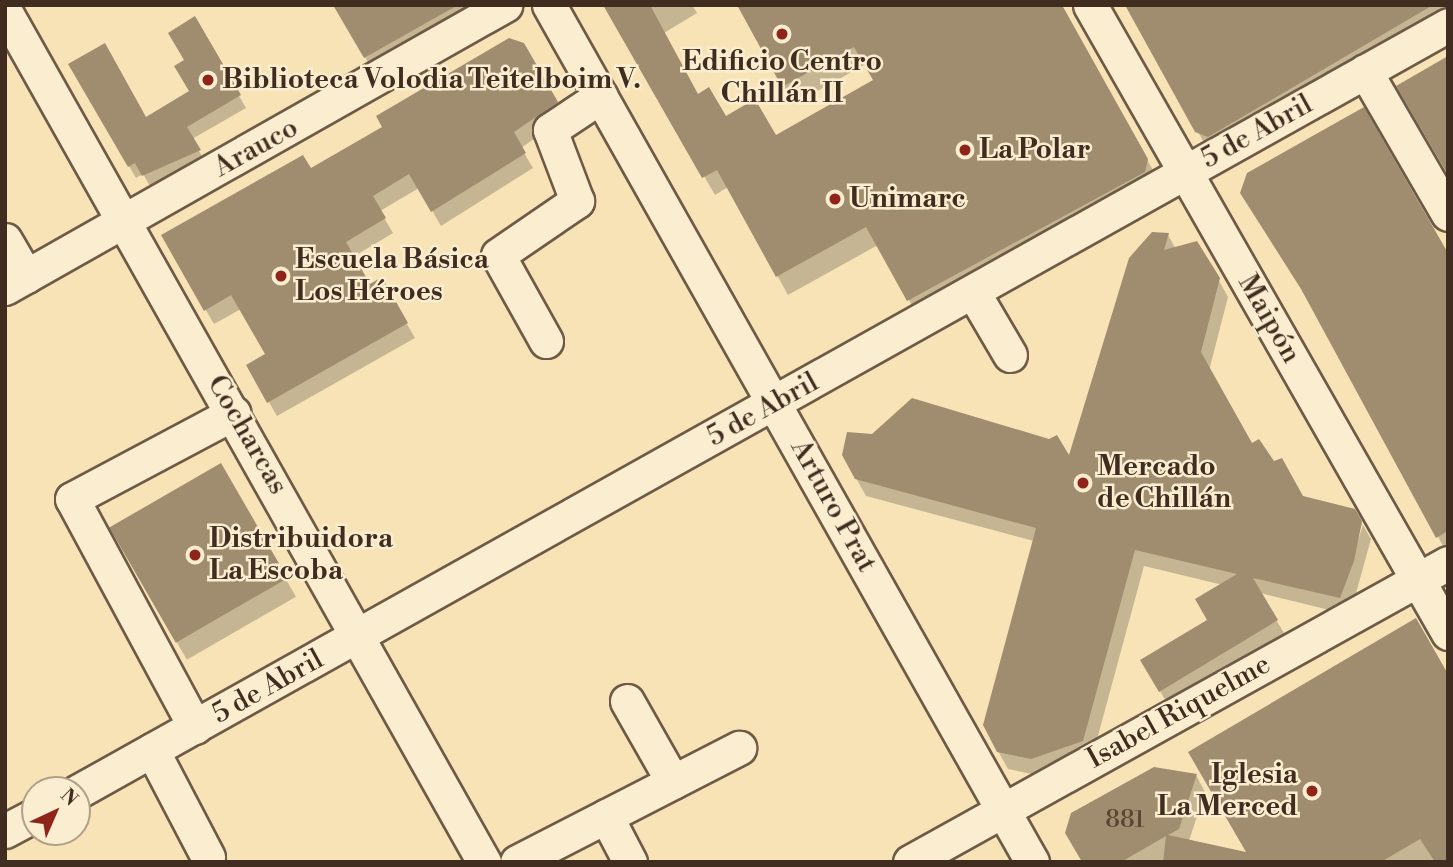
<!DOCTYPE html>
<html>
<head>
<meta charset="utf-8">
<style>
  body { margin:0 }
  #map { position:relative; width:1453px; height:867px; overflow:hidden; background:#f8e3b7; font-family:"Libre Bodoni",serif }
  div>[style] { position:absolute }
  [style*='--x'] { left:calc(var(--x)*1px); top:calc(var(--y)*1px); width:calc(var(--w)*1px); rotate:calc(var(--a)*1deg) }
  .shadow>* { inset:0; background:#0003; transform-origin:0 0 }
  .building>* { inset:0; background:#a08c6f; transform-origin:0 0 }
  .roads { filter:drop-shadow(2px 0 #6e5a46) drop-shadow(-2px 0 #6e5a46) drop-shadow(0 2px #6e5a46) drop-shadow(0 -2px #6e5a46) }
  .minor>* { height:33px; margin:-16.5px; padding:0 16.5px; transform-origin:16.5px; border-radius:16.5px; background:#faedd0 }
  .dots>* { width:19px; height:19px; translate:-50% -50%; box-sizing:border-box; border:4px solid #faedd0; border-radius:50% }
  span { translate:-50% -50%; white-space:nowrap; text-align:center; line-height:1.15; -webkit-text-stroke:5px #faedd0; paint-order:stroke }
  .number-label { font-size:24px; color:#584534 }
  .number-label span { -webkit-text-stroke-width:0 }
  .poi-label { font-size:28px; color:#402d20; font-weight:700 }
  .left { translate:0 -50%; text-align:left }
  .right { translate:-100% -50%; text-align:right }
  .street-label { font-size:28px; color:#402d20 }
  .frame { position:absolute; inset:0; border:7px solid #402d20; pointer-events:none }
  .north { position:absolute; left:21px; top:776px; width:70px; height:70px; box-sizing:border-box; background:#faedd0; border:2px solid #b0a08a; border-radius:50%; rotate:44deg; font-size:19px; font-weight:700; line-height:28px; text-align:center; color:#402d20 }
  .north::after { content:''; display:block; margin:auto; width:24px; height:32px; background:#8f2418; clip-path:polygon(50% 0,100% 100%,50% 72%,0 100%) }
</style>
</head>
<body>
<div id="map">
  <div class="shadow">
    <div style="clip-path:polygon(341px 5px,491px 5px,373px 71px,337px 8px)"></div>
    <div style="clip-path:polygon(605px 5px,692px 5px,697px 13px,664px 33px,698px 96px,725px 119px,776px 137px,875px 81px,866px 64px,794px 104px,739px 5px,1060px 5px,1158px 179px,919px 318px,878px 245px,788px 295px,728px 187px,715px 195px)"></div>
    <div style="clip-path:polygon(1127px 5px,1448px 5px,1448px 18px,1207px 148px)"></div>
    <div style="clip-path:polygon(195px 19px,246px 108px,192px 139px,206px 163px,150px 186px,143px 174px,136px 178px,70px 65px,146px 119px,191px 91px,186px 61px)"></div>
    <div style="clip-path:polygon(523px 44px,565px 117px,521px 148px,533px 168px,441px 226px,419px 188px,380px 211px,393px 233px,353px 257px,369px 286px,381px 279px,415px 338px,277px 416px,248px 366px,267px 355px,241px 309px,214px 324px,163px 236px,310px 171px)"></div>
    <div style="clip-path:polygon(1168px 235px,1176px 249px,1218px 279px,1228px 297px,1209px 371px,1252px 445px,1302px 497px,1354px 511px,1362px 524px,1336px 606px,1363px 525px,1371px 539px,1350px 615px,1260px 593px,1287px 638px,1170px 708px,1142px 661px,1209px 621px,1223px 585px,1144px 566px,1092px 758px,1041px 776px,1008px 769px,998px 751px,1034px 541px,866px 496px,856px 478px,1069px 459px)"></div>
    <div style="clip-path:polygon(1448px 256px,1448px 555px,1309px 301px)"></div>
    <div style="left:220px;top:465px;width:152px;height:126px;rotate:60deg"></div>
    <div style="clip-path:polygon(1415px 621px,1448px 862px,1084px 862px,1196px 775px,1205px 792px,1189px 841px,1250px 855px)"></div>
  </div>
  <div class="building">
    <div style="clip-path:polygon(333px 5px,458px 5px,364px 58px)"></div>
    <div style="clip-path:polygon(603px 5px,650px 5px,698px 94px,709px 87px,726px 116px,755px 99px,776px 135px,873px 80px,854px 47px,782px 87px,737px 5px,1062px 5px,1148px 159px,1145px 172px,907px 301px,866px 227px,776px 277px,717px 170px,702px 178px)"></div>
    <div style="clip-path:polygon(1125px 5px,1433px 5px,1208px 137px,1195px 132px)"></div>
    <div style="clip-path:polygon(195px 16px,241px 95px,187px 127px,201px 150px,142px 176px,135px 163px,128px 167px,68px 64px,105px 43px,146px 117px,189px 91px,174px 66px,184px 60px,168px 33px)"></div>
    <div style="clip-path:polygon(509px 38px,524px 43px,558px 102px,514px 132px,526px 153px,431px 212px,409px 174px,373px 196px,386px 218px,346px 242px,370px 284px,382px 277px,408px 323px,267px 403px,246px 365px,265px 354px,231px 295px,204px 311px,161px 235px,303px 155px,311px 168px,382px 127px,376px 116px)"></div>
    <div style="clip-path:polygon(1448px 56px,1448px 175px,1396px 86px)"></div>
    <div style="clip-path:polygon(1364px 107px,1448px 253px,1448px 531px,1436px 538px,1301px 289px,1240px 193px,1247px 173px)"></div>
    <div style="clip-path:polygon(1152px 232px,1169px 233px,1164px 250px,1197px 241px,1220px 278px,1201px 352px,1252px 443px,1259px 439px,1274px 461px,1282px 458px,1303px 496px,1355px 509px,1362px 521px,1354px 561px,1340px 598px,1253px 578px,1278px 620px,1159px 692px,1140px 660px,1207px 620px,1195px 599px,1237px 574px,1135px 550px,1083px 741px,1031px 759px,997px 752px,983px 725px,1036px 528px,855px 479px,842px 455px,847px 432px,872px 434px,912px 398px,1049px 439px,1057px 435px,1069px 455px,1129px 258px)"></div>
    <div style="left:221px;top:463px;width:133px;height:129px;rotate:60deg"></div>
    <div style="clip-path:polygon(1416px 618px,1448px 674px,1448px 862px,1435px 862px,1420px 839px,1381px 862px,1163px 862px,1166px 836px,1121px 862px,1082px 862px,1065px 833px,1071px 813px,1154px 767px,1197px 774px,1179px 829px,1168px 835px,1246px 852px,1188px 752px)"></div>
  </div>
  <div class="roads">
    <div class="minor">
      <div style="--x:549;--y:5;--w:984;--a:60.59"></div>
      <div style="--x:1090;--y:5;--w:723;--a:60.31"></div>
      <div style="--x:5;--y:11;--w:977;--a:60.63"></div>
      <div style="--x:1365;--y:71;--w:165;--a:59.9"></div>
      <div style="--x:5;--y:240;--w:42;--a:59.7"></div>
      <div style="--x:5;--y:288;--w:575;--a:-29.51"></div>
      <div style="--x:973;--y:292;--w:73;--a:59.6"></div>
      <div style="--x:546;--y:341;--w:98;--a:-119.2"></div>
      <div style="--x:498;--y:255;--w:96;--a:-34.4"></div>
      <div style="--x:577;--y:201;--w:76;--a:-110.8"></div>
      <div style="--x:550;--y:130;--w:61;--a:-33.7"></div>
      <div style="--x:627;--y:701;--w:93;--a:60.4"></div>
      <div style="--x:195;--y:727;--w:259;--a:-118.3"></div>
      <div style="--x:72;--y:499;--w:183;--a:-28"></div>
      <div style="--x:152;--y:750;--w:121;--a:62.4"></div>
      <div style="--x:77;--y:792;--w:1571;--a:-29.22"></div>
      <div style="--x:606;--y:816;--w:52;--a:62.4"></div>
      <div style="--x:5;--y:831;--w:34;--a:-28"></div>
      <div style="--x:517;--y:862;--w:250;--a:-27.2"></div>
      <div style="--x:910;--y:862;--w:616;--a:-29.06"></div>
    </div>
  </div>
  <div class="dots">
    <div style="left:782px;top:34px;background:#8f2418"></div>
    <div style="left:208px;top:80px;background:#8f2418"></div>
    <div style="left:965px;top:150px;background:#8f2418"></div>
    <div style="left:835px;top:199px;background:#8f2418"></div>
    <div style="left:281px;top:276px;background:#8f2418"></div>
    <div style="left:1083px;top:483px;background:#8f2418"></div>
    <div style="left:195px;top:555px;background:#8f2418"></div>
    <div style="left:1312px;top:791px;background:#8f2418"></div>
  </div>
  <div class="number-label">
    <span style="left:1125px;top:821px">881</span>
  </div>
  <div class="poi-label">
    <span style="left:782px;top:78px">Edificio Centro<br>Chillán II</span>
    <span class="left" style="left:222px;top:80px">Biblioteca Volodia Teitelboim V.</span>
    <span class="left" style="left:979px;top:150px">La Polar</span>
    <span class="left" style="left:849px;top:199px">Unimarc</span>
    <span class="left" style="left:295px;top:276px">Escuela Básica<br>Los Héroes</span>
    <span class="left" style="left:1097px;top:483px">Mercado<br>de Chillán</span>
    <span class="left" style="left:209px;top:555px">Distribuidora<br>La Escoba</span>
    <span class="right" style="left:1298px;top:791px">Iglesia<br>La Merced</span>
  </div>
  <div class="street-label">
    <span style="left:1257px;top:132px;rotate:-29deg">5 de Abril</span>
    <span style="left:256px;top:148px;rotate:-29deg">Arauco</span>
    <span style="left:1269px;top:319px;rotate:60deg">Maipón</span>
    <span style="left:763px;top:410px;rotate:-29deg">5 de Abril</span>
    <span style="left:247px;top:435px;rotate:60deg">Cocharcas</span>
    <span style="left:833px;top:506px;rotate:61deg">Arturo Prat</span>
    <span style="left:268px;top:687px;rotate:-29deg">5 de Abril</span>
    <span style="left:1179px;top:712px;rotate:-29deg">Isabel Riquelme</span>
  </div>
  <div class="frame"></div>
  <div class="north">N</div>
</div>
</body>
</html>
